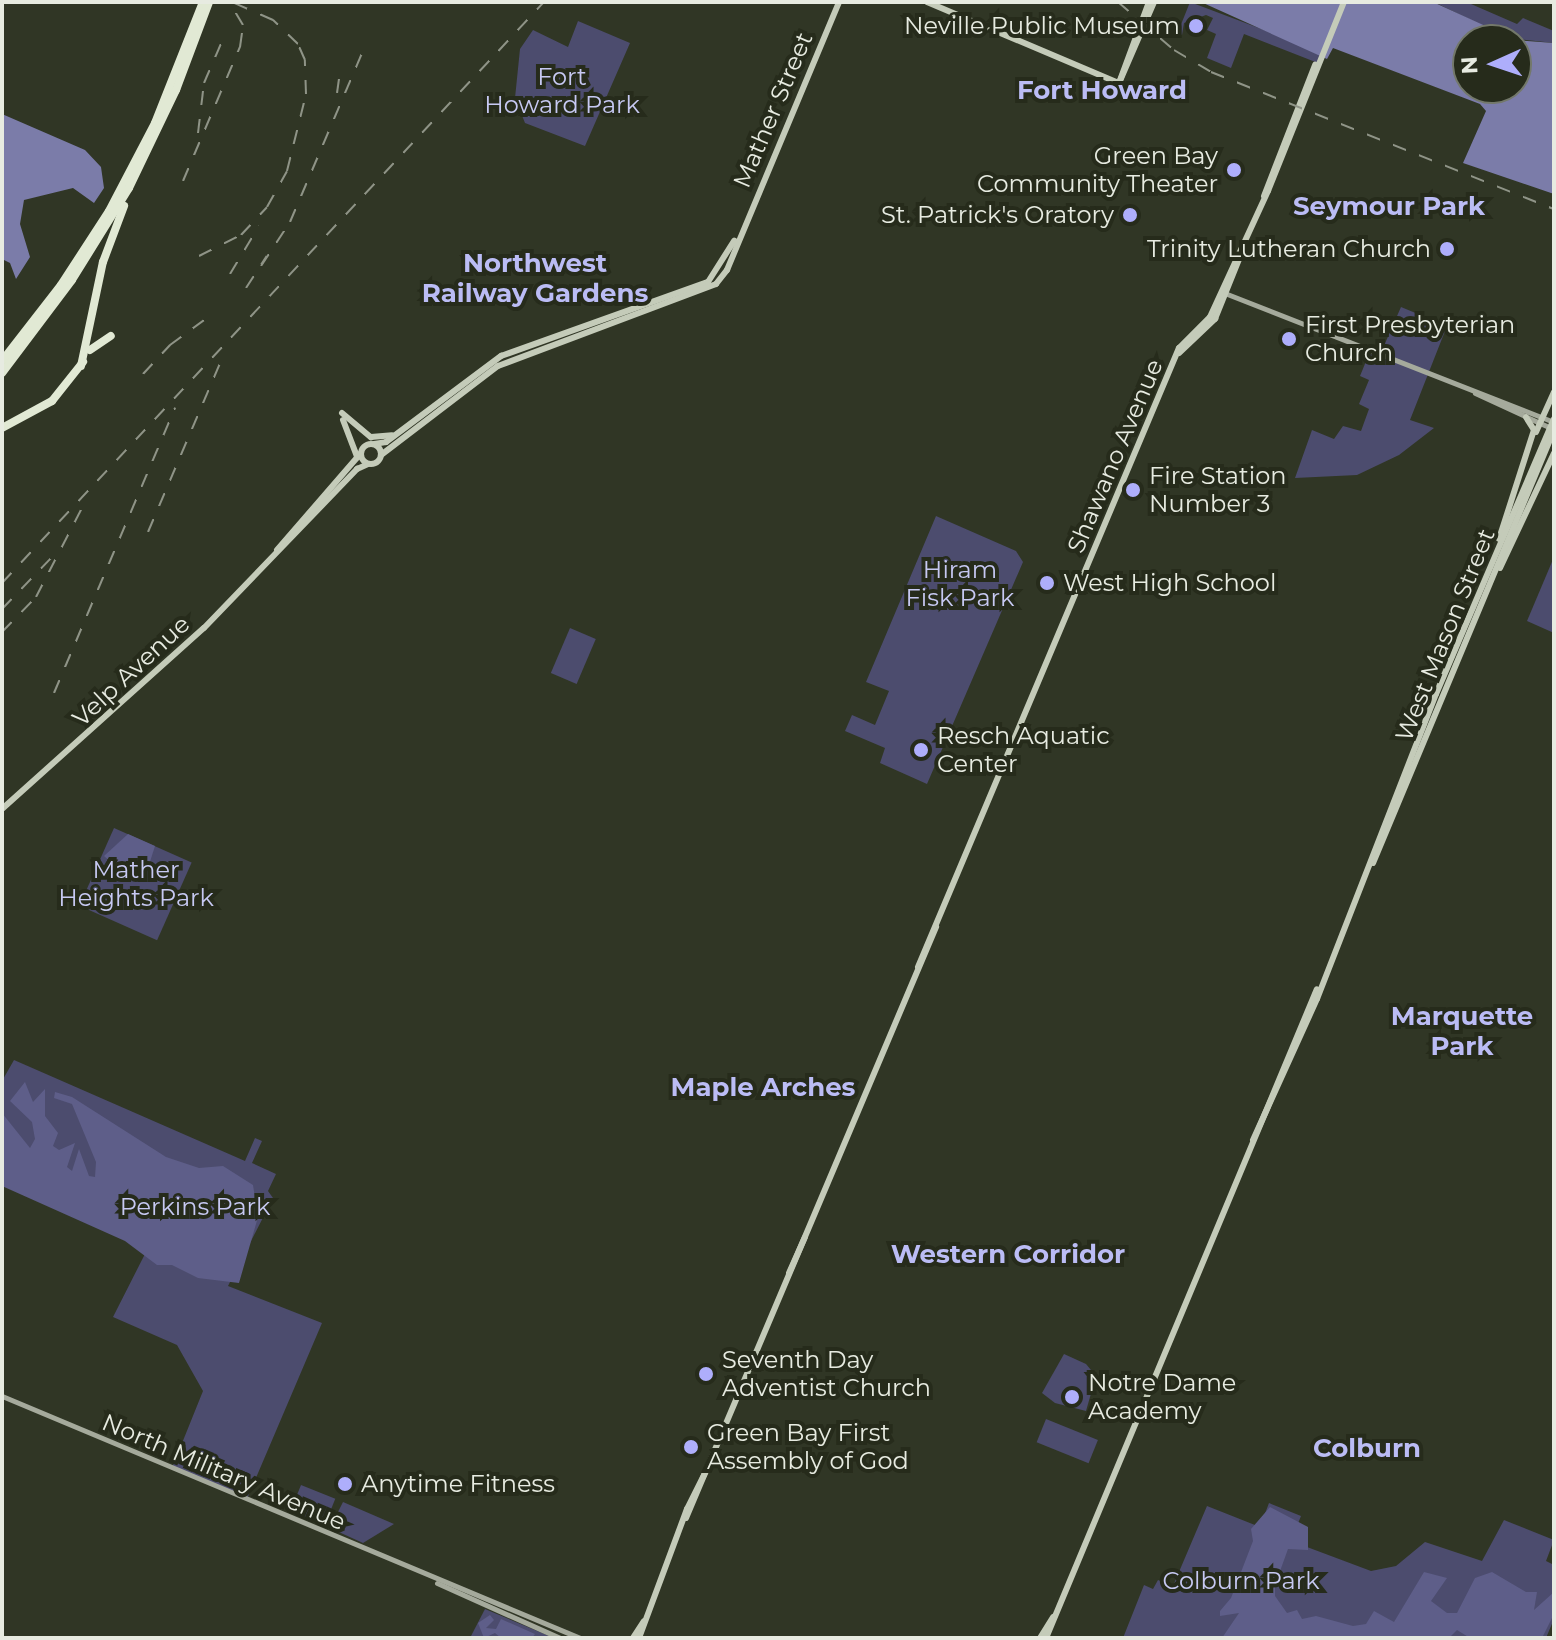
<!DOCTYPE html>
<html>
<head>
<meta charset="utf-8">
<style>
  body { margin:0 }
  #map { position:relative; width:1556px; height:1640px; overflow:hidden; background:#303625; font-family:Montserrat,sans-serif }
  div>[style] { position:absolute }
  [style*='--x'] { left:calc(var(--x)*1px); top:calc(var(--y)*1px); width:calc(var(--w)*1px); rotate:calc(var(--a)*1deg) }
  .green>* { inset:0; background:#4c4c6e; transform-origin:0 0 }
  .forest>* { inset:0; background:#5e5e89 }
  .water>* { inset:0; background:#7b7ca9 }
  .secondary>* { height:5px; margin:-2.5px; padding:0 2.5px; transform-origin:2.5px; border-radius:2.5px; background:#a5aa9c }
  .primary>* { height:6px; margin:-3px; padding:0 3px; transform-origin:3px; border-radius:3px; background:#c4cbb9 }
  .primary>.ring { margin:-3px; padding:0; box-sizing:content-box; background:none; border:6px solid #c4cbb9; border-radius:50% }
  .motorway>* { height:8px; margin:-4px; padding:0 4px; transform-origin:4px; border-radius:4px; background:#e1e9d4 }
  .rail>* { height:2px; margin-top:-1px; transform-origin:0; background:repeating-linear-gradient(90deg,#8f9487 0 14px,transparent 0 28px) }
  .dots>* { width:22px; height:22px; translate:-50% -50%; box-sizing:border-box; border:4px solid #262b1b; border-radius:50% }
  span { translate:-50% -50%; white-space:nowrap; text-align:center; line-height:1.15; -webkit-text-stroke:8px #262b1b; paint-order:stroke }
  .poi-label { font-size:24px; color:#e7ebe1 }
  .right { translate:-100% -50%; text-align:right }
  .left { translate:0 -50%; text-align:left }
  .park-label { font-size:24px; color:#c7c9f3 }
  .street-label { font-size:24px; color:#e7ebe1 }
  .neighbourhood-label { font-size:26px; color:#bbbcf5; font-weight:700 }
  .frame { position:absolute; inset:0; border:4px solid #e7ebe1; pointer-events:none }
  .north { position:absolute; left:1452px; top:24px; width:80px; height:80px; box-sizing:border-box; background:#262b1b; border:2px solid #73786a; border-radius:50%; rotate:267deg; font-size:22px; font-weight:700; line-height:32px; text-align:center; color:#e7ebe1 }
  .north::after { content:''; display:block; margin:auto; width:28px; height:36px; background:#aeaefb; clip-path:polygon(50% 0,100% 100%,50% 72%,0 100%) }
</style>
</head>
<body>
<div id="map">
  <div class="green">
    <div style="clip-path:polygon(1190px 2px,1314px 49px,1320px 56px,1318px 63px,1244px 34px,1231px 68px,1207px 58px,1216px 34px,1207px 30px,1213px 18px,1206px 15px,1184px 23px,1182px 35px,1178px 32px)"></div>
    <div style="clip-path:polygon(1434px 2px,1471px 4px,1517px 24px,1523px 18px,1554px 31px,1554px 43px,1508px 38px)"></div>
    <div style="clip-path:polygon(578px 21px,630px 43px,585px 146px,525px 123px,515px 98px,520px 49px,533px 30px,568px 47px)"></div>
    <div style="clip-path:polygon(1401px 307px,1447px 326px,1410px 420px,1434px 428px,1399px 455px,1357px 475px,1295px 478px,1312px 430px,1334px 439px,1343px 426px,1361px 431px,1369px 409px,1359px 404px,1369px 380px,1360px 376px,1369px 354px,1379px 357px)"></div>
    <div style="clip-path:polygon(936px 516px,1016px 551px,1023px 562px,927px 784px,880px 763px,885px 748px,845px 731px,852px 715px,875px 725px,889px 691px,866px 682px)"></div>
    <div style="clip-path:polygon(1554px 557px,1554px 633px,1527px 621px)"></div>
    <div style="left:570px;top:628px;width:28px;height:49px;rotate:23deg"></div>
    <div style="left:114px;top:828px;width:85px;height:85px;rotate:24deg"></div>
    <div style="clip-path:polygon(14px 1060px,245px 1161px,255px 1138px,262px 1141px,252px 1163px,276px 1174px,268px 1191px,273px 1198px,228px 1286px,322px 1323px,247px 1499px,172px 1468px,203px 1391px,177px 1345px,113px 1317px,149px 1246px,2px 1180px,2px 1081px)"></div>
    <div style="clip-path:polygon(1064px 1354px,1086px 1364px,1096px 1376px,1086px 1411px,1055px 1403px,1042px 1393px)"></div>
    <div style="left:1046px;top:1419px;width:56px;height:25px;rotate:22deg"></div>
    <div style="left:301px;top:1485px;width:37px;height:28px;rotate:22deg"></div>
    <div style="clip-path:polygon(343px 1502px,394px 1524px,363px 1543px,330px 1528px)"></div>
    <div style="clip-path:polygon(1269px 1503px,1301px 1516px,1291px 1541px,1371px 1571px,1396px 1566px,1425px 1542px,1482px 1561px,1504px 1520px,1554px 1540px,1546px 1561px,1554px 1565px,1554px 1619px,1546px 1638px,1123px 1638px,1144px 1585px,1153px 1589px,1158px 1580px,1173px 1586px,1207px 1506px,1260px 1527px)"></div>
    <div style="clip-path:polygon(485px 1609px,554px 1638px,470px 1638px)"></div>
  </div>
  <div class="forest">
    <div style="clip-path:polygon(128px 834px,155px 846px,148px 868px,127px 876px,104px 856px)"></div>
    <div style="clip-path:polygon(25px 1082px,33px 1102px,45px 1089px,45px 1116px,58px 1133px,53px 1146px,59px 1150px,75px 1143px,67px 1167px,72px 1171px,79px 1149px,89px 1176px,95px 1177px,96px 1162px,72px 1104px,54px 1098px,55px 1092px,72px 1097px,166px 1157px,199px 1168px,223px 1166px,253px 1185px,258px 1217px,239px 1283px,198px 1278px,172px 1265px,157px 1265px,125px 1241px,2px 1186px,2px 1113px,30px 1148px,35px 1139px,32px 1122px,10px 1101px)"></div>
    <div style="clip-path:polygon(1270px 1507px,1308px 1527px,1308px 1550px,1288px 1549px,1275px 1585px,1275px 1596px,1287px 1613px,1297px 1610px,1302px 1619px,1316px 1616px,1353px 1626px,1366px 1624px,1374px 1611px,1394px 1622px,1424px 1572px,1447px 1578px,1431px 1601px,1447px 1613px,1457px 1613px,1475px 1578px,1492px 1572px,1526px 1592px,1537px 1592px,1534px 1610px,1554px 1592px,1552px 1618px,1542px 1638px,1470px 1638px,1457px 1630px,1449px 1638px,1222px 1638px,1239px 1613px,1220px 1616px,1220px 1611px,1231px 1598px,1253px 1541px,1251px 1529px)"></div>
    <div style="clip-path:polygon(490px 1615px,494px 1620px,486px 1628px,496px 1629px,501px 1619px,535px 1634px,532px 1638px,501px 1638px,495px 1633px,484px 1638px,478px 1623px)"></div>
  </div>
  <div class="water">
    <div style="clip-path:polygon(1201px 2px,1433px 2px,1516px 40px,1468px 40px,1468px 88px,1516px 88px,1516px 40px,1554px 43px,1554px 194px,1463px 163px,1486px 111px,1480px 104px,1333px 48px,1327px 59px)"></div>
    <div style="clip-path:polygon(2px 114px,85px 150px,101px 167px,104px 188px,94px 203px,73px 188px,24px 200px,20px 224px,30px 257px,16px 279px,10px 263px,2px 259px)"></div>
  </div>
  <div class="secondary">
    <div style="--x:1222;--y:292;--w:357;--a:21.4"></div>
    <div style="--x:1475;--y:393;--w:86;--a:24.8"></div>
    <div style="--x:2;--y:1396;--w:627;--a:22.72"></div>
    <div style="--x:437;--y:1583;--w:135;--a:24.1"></div>
  </div>
  <div class="primary">
    <div style="--x:927;--y:2;--w:208;--a:22.9"></div>
    <div style="--x:1119;--y:83;--w:88;--a:-66.6"></div>
    <div style="--x:1119;--y:83;--w:86;--a:-69.7"></div>
    <div style="--x:1264;--y:196;--w:141;--a:-68.7"></div>
    <div style="--x:1179;--y:353;--w:50;--a:-43.4"></div>
    <div style="--x:1215;--y:319;--w:78;--a:-68.1"></div>
    <div style="--x:342;--y:413;--w:38;--a:40"></div>
    <div style="--x:371;--y:437;--w:21;--a:-5"></div>
    <div style="--x:343;--y:420;--w:40;--a:69"></div>
    <div style="--x:1536;--y:432;--w:44;--a:-65.8"></div>
    <div style="--x:374;--y:444;--w:12;--a:-9"></div>
    <div style="--x:386;--y:442;--w:144;--a:-36.8"></div>
    <div style="--x:501;--y:356;--w:220;--a:-19.7"></div>
    <div style="--x:708;--y:282;--w:49;--a:-57.6"></div>
    <div class="ring" style="left:361px;top:444px;width:14px;height:14px"></div>
    <div style="--x:381;--y:455;--w:147;--a:-37.3"></div>
    <div style="--x:498;--y:366;--w:233;--a:-20.6"></div>
    <div style="--x:716;--y:284;--w:18;--a:-52"></div>
    <div style="--x:727;--y:270;--w:290;--a:-67.3"></div>
    <div style="--x:1499;--y:539;--w:114;--a:-72.2"></div>
    <div style="--x:1534;--y:430;--w:15;--a:-122"></div>
    <div style="--x:277;--y:550;--w:128;--a:-49.1"></div>
    <div style="--x:1500;--y:568;--w:127;--a:-64.8"></div>
    <div style="--x:2;--y:809;--w:271;--a:-41.9"></div>
    <div style="--x:204;--y:628;--w:221;--a:-46.1"></div>
    <div style="--x:357;--y:469;--w:12;--a:-24"></div>
    <div style="--x:1373;--y:863;--w:468;--a:-67.3"></div>
    <div style="--x:918;--y:967;--w:672;--a:-67.14"></div>
    <div style="--x:1179;--y:348;--w:44;--a:-45"></div>
    <div style="--x:1210;--y:317;--w:139;--a:-65.3"></div>
    <div style="--x:1268;--y:191;--w:204;--a:-68.1"></div>
    <div style="--x:1253;--y:1140;--w:155;--a:-65.6"></div>
    <div style="--x:1317;--y:999;--w:327;--a:-68.7"></div>
    <div style="--x:1436;--y:694;--w:299;--a:-66.8"></div>
    <div style="--x:789;--y:1273;--w:39;--a:-66"></div>
    <div style="--x:686;--y:1518;--w:642;--a:-67.07"></div>
    <div style="--x:633;--y:1638;--w:20;--a:-57"></div>
    <div style="--x:639;--y:1638;--w:138;--a:-69.6"></div>
    <div style="--x:687;--y:1509;--w:63;--a:-63.4"></div>
    <div style="--x:1040;--y:1638;--w:25;--a:-58"></div>
    <div style="--x:1046;--y:1638;--w:703;--a:-67.34"></div>
  </div>
  <div class="motorway">
    <div style="--x:90;--y:350;--w:25;--a:-34"></div>
    <div style="--x:2;--y:361;--w:96;--a:-52.2"></div>
    <div style="--x:61;--y:285;--w:88;--a:-57"></div>
    <div style="--x:109;--y:211;--w:99;--a:-62.4"></div>
    <div style="--x:155;--y:123;--w:130;--a:-68.4"></div>
    <div style="--x:81;--y:366;--w:106;--a:-78.1"></div>
    <div style="--x:103;--y:262;--w:60;--a:-69.4"></div>
    <div style="--x:2;--y:373;--w:116;--a:-53"></div>
    <div style="--x:72;--y:280;--w:108;--a:-58.2"></div>
    <div style="--x:129;--y:188;--w:109;--a:-64.4"></div>
    <div style="--x:176;--y:90;--w:94;--a:-69.4"></div>
    <div style="--x:2;--y:428;--w:57;--a:-28.4"></div>
    <div style="--x:52;--y:401;--w:50;--a:-51.5"></div>
  </div>
  <div class="rail">
    <div style="--x:1118;--y:2;--w:74;--a:40.6"></div>
    <div style="--x:1174;--y:50;--w:43;--a:30.7"></div>
    <div style="--x:1211;--y:72;--w:369;--a:21.8"></div>
    <div style="--x:337;--y:93;--w:28;--a:-82"></div>
    <div style="--x:198;--y:133;--w:50;--a:-83.2"></div>
    <div style="--x:204;--y:83;--w:48;--a:-66.6"></div>
    <div style="--x:183;--y:181;--w:146;--a:-67"></div>
    <div style="--x:240;--y:47;--w:22;--a:-82"></div>
    <div style="--x:243;--y:25;--w:27;--a:-121"></div>
    <div style="--x:199;--y:256;--w:47;--a:-26.6"></div>
    <div style="--x:241;--y:235;--w:38;--a:-47"></div>
    <div style="--x:267;--y:207;--w:41;--a:-60.9"></div>
    <div style="--x:287;--y:171;--w:79;--a:-76.1"></div>
    <div style="--x:306;--y:94;--w:34;--a:-92"></div>
    <div style="--x:305;--y:60;--w:17;--a:-114"></div>
    <div style="--x:298;--y:44;--w:35;--a:-136"></div>
    <div style="--x:273;--y:20;--w:45;--a:-156.3"></div>
    <div style="--x:261;--y:266;--w:53;--a:-56.6"></div>
    <div style="--x:290;--y:222;--w:186;--a:-66.9"></div>
    <div style="--x:230;--y:274;--w:56;--a:-58.9"></div>
    <div style="--x:246;--y:288;--w:38;--a:-57"></div>
    <div style="--x:143;--y:374;--w:40;--a:-47"></div>
    <div style="--x:170;--y:345;--w:51;--a:-36.2"></div>
    <div style="--x:148;--y:532;--w:191;--a:-66.9"></div>
    <div style="--x:2;--y:583;--w:795;--a:-46.99"></div>
    <div style="--x:2;--y:609;--w:72;--a:-46.1"></div>
    <div style="--x:2;--y:632;--w:49;--a:-45.8"></div>
    <div style="--x:36;--y:597;--w:107;--a:-62.7"></div>
    <div style="--x:54;--y:693;--w:310;--a:-67"></div>
  </div>
  <div class="dots">
    <div style="left:1196px;top:26px;background:#aeaefb"></div>
    <div style="left:1234px;top:170px;background:#aeaefb"></div>
    <div style="left:1130px;top:215px;background:#aeaefb"></div>
    <div style="left:1447px;top:249px;background:#aeaefb"></div>
    <div style="left:1289px;top:339px;background:#aeaefb"></div>
    <div style="left:1133px;top:490px;background:#aeaefb"></div>
    <div style="left:1047px;top:583px;background:#aeaefb"></div>
    <div style="left:921px;top:750px;background:#aeaefb"></div>
    <div style="left:706px;top:1374px;background:#aeaefb"></div>
    <div style="left:1072px;top:1397px;background:#aeaefb"></div>
    <div style="left:691px;top:1447px;background:#aeaefb"></div>
    <div style="left:345px;top:1484px;background:#aeaefb"></div>
  </div>
  <div class="poi-label">
    <span class="right" style="left:1180px;top:26px">Neville Public Museum</span>
    <span class="right" style="left:1218px;top:170px">Green Bay<br>Community Theater</span>
    <span class="right" style="left:1114px;top:215px">St. Patrick's Oratory</span>
    <span class="right" style="left:1431px;top:249px">Trinity Lutheran Church</span>
    <span class="left" style="left:1305px;top:339px">First Presbyterian<br>Church</span>
    <span class="left" style="left:1149px;top:490px">Fire Station<br>Number 3</span>
    <span class="left" style="left:1063px;top:583px">West High School</span>
    <span class="left" style="left:937px;top:750px">Resch Aquatic<br>Center</span>
    <span class="left" style="left:722px;top:1374px">Seventh Day<br>Adventist Church</span>
    <span class="left" style="left:1088px;top:1397px">Notre Dame<br>Academy</span>
    <span class="left" style="left:707px;top:1447px">Green Bay First<br>Assembly of God</span>
    <span class="left" style="left:361px;top:1484px">Anytime Fitness</span>
  </div>
  <div class="park-label">
    <span style="left:562px;top:91px">Fort<br>Howard Park</span>
    <span style="left:960px;top:584px">Hiram<br>Fisk Park</span>
    <span style="left:136px;top:884px">Mather<br>Heights Park</span>
    <span style="left:195px;top:1207px">Perkins Park</span>
    <span style="left:1241px;top:1581px">Colburn Park</span>
  </div>
  <div class="street-label">
    <span style="left:773px;top:110px;rotate:-67deg">Mather Street</span>
    <span style="left:1115px;top:456px;rotate:-67deg">Shawano Avenue</span>
    <span style="left:1445px;top:635px;rotate:-68deg">West Mason Street</span>
    <span style="left:131px;top:671px;rotate:-43deg">Velp Avenue</span>
    <span style="left:224px;top:1472px;rotate:23deg">North Military Avenue</span>
  </div>
  <div class="neighbourhood-label">
    <span style="left:1102px;top:91px">Fort Howard</span>
    <span style="left:1389px;top:207px">Seymour Park</span>
    <span style="left:535px;top:279px">Northwest<br>Railway Gardens</span>
    <span style="left:1462px;top:1032px">Marquette<br>Park</span>
    <span style="left:763px;top:1088px">Maple Arches</span>
    <span style="left:1008px;top:1255px">Western Corridor</span>
    <span style="left:1367px;top:1449px">Colburn</span>
  </div>
  <div class="frame"></div>
  <div class="north">N</div>
</div>
</body>
</html>
